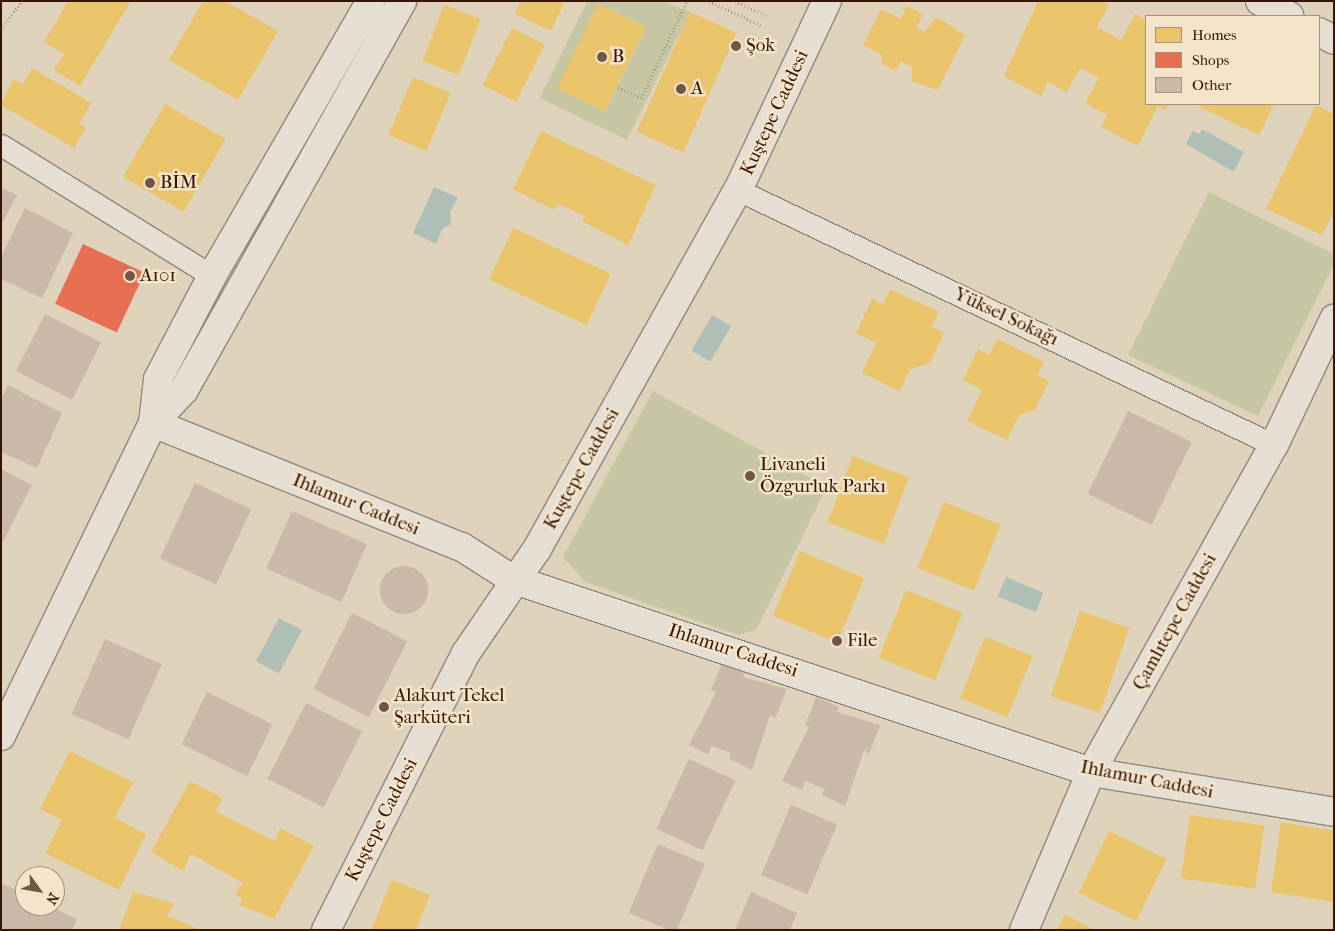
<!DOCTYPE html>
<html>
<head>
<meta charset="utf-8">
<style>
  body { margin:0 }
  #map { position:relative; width:1335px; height:931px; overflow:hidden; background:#ded2bb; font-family:"IM FELL French Canon",serif }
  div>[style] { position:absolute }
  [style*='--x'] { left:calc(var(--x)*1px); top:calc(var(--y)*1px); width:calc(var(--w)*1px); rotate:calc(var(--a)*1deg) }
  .green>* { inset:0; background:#c6c7a2 }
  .water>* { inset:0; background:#b0bfb6; transform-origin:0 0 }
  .homes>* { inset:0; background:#e9c46a; transform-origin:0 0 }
  .shops>* { inset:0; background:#e76f51; transform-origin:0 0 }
  .building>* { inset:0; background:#cab8a9; transform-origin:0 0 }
  .round { border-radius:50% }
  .path>* { height:3px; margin-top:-1.5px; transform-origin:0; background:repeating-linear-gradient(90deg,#a39b91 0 1px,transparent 0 3.5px) }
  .roads { filter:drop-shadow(1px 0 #928678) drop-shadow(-1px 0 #928678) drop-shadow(0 1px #928678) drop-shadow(0 -1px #928678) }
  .minor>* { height:21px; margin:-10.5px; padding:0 10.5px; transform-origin:10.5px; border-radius:10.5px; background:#e5ded3 }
  .tertiary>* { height:28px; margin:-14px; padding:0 14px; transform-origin:14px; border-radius:14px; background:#e5ded3 }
  .secondary>* { height:28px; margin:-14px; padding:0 14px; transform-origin:14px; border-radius:14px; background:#e5ded3 }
  .dots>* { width:14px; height:14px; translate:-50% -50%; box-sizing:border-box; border:2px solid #f3e4ca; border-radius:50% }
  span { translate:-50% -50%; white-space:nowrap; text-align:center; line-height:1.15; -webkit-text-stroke:5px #f3e4ca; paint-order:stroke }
  .poi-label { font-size:19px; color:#361506 }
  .left { translate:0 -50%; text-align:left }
  .street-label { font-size:19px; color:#361506 }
  .frame { position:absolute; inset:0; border:2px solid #361506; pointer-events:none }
  .legend { position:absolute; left:1145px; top:15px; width:175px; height:90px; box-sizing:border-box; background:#f3e4ca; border:1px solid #a7917c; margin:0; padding:6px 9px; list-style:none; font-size:15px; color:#361506 }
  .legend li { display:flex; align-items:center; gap:10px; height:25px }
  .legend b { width:25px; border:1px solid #a7917c }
  .north { position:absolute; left:15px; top:866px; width:50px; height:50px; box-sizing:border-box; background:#f3e4ca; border:1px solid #a7917c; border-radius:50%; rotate:122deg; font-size:14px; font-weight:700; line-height:20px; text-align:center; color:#361506 }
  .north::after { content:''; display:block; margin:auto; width:18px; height:22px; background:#715745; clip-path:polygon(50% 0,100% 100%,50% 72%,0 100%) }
</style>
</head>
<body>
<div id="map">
  <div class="green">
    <div style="clip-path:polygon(evenodd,587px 1px,662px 1px,690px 12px,627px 140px,540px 98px,587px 1px,598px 4px,646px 27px,605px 112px,598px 4px)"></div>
    <div style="clip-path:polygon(1209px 192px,1334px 254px,1334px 264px,1258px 416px,1128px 355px)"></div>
    <div style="clip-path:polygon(653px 391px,827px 487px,756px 630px,738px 635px,585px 582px,563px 557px)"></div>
  </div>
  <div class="water">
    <div style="clip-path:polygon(1202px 129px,1244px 152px,1234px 172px,1186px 144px,1193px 131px,1199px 134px)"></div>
    <div style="clip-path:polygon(434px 187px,458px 198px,450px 212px,451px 224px,442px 229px,436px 244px,413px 233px)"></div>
    <div style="left:712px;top:315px;width:22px;height:41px;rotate:30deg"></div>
    <div style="left:1006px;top:577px;width:41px;height:21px;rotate:23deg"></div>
    <div style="left:279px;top:618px;width:26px;height:49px;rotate:28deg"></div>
  </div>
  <div class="homes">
    <div style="clip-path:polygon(68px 1px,131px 1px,80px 86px,54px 70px,64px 54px,44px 42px)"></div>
    <div style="clip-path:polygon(203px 1px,225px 1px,278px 31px,238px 100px,169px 60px)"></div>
    <div style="clip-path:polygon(521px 1px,565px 1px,551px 31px,515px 14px)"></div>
    <div style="clip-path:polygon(1038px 1px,1102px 1px,1109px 5px,1097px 27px,1121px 40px,1135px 14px,1146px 20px,1146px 104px,1168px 104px,1165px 110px,1158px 106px,1138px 146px,1101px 127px,1107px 115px,1085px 103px,1099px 78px,1080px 68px,1067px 92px,1048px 82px,1041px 96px,1004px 76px)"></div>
    <div style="left:598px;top:4px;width:53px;height:94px;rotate:26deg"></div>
    <div style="left:444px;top:5px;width:39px;height:60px;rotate:21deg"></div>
    <div style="clip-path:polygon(907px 6px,923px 14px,916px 28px,924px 32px,937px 17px,965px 35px,938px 90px,912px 81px,912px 67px,900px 61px,896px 71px,882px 64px,881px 54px,863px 45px,881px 9px,901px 19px)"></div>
    <div style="left:690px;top:12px;width:51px;height:131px;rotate:24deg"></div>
    <div style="left:512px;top:28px;width:37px;height:64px;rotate:27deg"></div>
    <div style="clip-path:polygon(32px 68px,91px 103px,79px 124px,86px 128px,74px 148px,1px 105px,13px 79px,23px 84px)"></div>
    <div style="left:413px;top:77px;width:41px;height:63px;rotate:23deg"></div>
    <div style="left:165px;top:104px;width:70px;height:84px;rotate:30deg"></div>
    <div style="clip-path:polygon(1201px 104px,1274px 104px,1259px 135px,1199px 107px)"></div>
    <div style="clip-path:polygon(1316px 105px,1334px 114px,1334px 211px,1322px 235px,1266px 209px)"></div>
    <div style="clip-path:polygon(541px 131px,656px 185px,628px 245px,582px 221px,585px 216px,558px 204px,554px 210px,513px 189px)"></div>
    <div style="left:513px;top:228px;width:108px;height:57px;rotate:25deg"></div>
    <div style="clip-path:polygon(890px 289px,939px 312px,932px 327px,944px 333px,930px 363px,910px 369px,900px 391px,862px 373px,876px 343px,856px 333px,872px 299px,883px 305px)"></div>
    <div style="clip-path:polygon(997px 339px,1044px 362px,1037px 375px,1049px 381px,1035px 410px,1019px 415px,1007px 440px,967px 421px,982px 390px,963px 380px,978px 349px,989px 355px)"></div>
    <div style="left:853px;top:456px;width:60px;height:71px;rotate:21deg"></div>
    <div style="left:944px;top:502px;width:61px;height:71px;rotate:22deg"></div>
    <div style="left:800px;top:551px;width:70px;height:70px;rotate:23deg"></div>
    <div style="left:906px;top:590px;width:61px;height:73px;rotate:22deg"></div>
    <div style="left:1080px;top:611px;width:52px;height:90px;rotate:19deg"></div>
    <div style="left:985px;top:637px;width:51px;height:66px;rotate:22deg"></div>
    <div style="clip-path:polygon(70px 751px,133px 782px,115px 818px,146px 834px,119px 890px,45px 853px,62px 820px,40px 809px)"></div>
    <div style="clip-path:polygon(190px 781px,223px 798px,215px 811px,275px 841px,280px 828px,314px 846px,274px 919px,240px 905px,243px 900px,235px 895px,243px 883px,191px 854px,183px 871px,151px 852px)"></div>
    <div style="left:1190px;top:815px;width:75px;height:64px;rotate:8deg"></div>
    <div style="clip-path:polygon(1281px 822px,1334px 831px,1334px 902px,1271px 892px)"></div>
    <div style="left:1109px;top:831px;width:64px;height:69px;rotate:26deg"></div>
    <div style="clip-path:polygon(392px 880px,430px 895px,416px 930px,371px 930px)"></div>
    <div style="clip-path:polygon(133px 892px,174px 903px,167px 916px,201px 930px,119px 930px)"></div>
    <div style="clip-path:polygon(1065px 914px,1094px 930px,1057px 930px)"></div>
  </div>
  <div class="shops">
    <div style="left:83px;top:244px;width:68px;height:66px;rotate:25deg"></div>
  </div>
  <div class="building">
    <div style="clip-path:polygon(1px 188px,17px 195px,1px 226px)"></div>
    <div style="clip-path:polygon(25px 208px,73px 233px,42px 298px,1px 279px,1px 257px)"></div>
    <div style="left:45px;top:314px;width:63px;height:64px;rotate:27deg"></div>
    <div style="clip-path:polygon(8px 385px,62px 413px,37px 468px,1px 452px,1px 400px)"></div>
    <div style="left:1128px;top:411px;width:71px;height:92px;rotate:26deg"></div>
    <div style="clip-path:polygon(1px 469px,32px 485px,3px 542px,1px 542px)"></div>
    <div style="left:195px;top:483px;width:62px;height:83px;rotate:25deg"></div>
    <div style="left:292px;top:511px;width:82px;height:63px;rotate:24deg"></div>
    <div class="round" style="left:380px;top:566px;width:48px;height:48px"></div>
    <div style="left:352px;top:613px;width:62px;height:85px;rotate:27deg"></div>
    <div style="left:105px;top:639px;width:62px;height:82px;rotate:24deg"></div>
    <div style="clip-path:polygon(723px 661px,745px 672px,743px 677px,787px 689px,775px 718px,770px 715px,752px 770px,729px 759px,731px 753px,712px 746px,708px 754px,689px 745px,716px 692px,711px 690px)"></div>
    <div style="left:207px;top:692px;width:73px;height:58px;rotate:26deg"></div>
    <div style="clip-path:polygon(816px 697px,839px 707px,837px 712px,880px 725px,869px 754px,864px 750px,845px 806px,822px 795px,825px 789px,805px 781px,802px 790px,782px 781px,809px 727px,805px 725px)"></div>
    <div style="left:306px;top:703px;width:63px;height:85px;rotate:27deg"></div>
    <div style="left:689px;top:759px;width:51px;height:77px;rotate:25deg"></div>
    <div style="left:791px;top:805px;width:50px;height:76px;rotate:23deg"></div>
    <div style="left:658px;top:844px;width:51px;height:75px;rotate:23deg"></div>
    <div style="clip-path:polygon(1px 883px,25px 894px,25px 906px,49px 906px,77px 919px,72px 930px,1px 930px)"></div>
    <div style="clip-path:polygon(751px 892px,797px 913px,790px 930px,735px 930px)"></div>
  </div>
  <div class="path">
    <div style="--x:709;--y:1;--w:59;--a:25.3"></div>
    <div style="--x:735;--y:1;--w:12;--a:24"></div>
    <div style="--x:748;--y:7;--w:21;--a:25"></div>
    <div style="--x:1;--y:29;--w:35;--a:-53"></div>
    <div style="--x:666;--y:45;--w:5;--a:22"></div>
    <div style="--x:618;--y:87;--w:25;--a:26"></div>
    <div style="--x:641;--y:98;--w:107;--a:-64.6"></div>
  </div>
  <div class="roads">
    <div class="minor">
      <div style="--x:1;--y:145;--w:248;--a:31.8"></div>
      <div style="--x:738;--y:190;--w:594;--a:25.44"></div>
    </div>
    <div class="tertiary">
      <div style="--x:153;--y:423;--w:333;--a:21.9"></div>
      <div style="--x:462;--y:547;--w:59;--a:32.6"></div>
      <div style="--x:512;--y:579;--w:610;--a:18.43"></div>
      <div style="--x:1091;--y:772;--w:246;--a:9.3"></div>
      <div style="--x:153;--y:423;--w:44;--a:-83.5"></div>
      <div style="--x:158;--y:379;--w:116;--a:-62.3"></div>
      <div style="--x:212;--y:276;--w:318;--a:-60"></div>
      <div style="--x:1;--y:736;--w:348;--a:-64.1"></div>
      <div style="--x:153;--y:423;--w:45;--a:-46.8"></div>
      <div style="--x:184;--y:390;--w:446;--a:-60.7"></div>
      <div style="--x:326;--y:930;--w:310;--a:-63.2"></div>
      <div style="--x:466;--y:653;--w:126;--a:-55.7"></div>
      <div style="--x:537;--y:549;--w:411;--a:-60.8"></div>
      <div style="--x:738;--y:190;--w:209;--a:-64.8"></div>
      <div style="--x:1024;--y:930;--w:172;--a:-67"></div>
      <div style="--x:1091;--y:772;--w:375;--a:-60.8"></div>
      <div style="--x:1274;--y:445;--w:140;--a:-64.5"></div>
    </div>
    <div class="secondary">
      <div style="--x:1260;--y:1;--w:33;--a:27"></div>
      <div style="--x:1319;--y:32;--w:17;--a:28"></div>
    </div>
  </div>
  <div class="dots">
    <div style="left:736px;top:46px;background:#715745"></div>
    <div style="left:602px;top:57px;background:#715745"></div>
    <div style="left:681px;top:89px;background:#715745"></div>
    <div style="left:150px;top:183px;background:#715745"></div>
    <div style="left:130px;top:276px;background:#715745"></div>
    <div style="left:750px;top:476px;background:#715745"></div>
    <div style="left:837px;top:641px;background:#715745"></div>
    <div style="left:384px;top:707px;background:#715745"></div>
  </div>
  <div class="poi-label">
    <span class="left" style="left:746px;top:46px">Şok</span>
    <span class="left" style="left:612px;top:57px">B</span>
    <span class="left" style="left:691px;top:89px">A</span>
    <span class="left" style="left:160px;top:183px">BİM</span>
    <span class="left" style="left:140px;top:276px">A101</span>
    <span class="left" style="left:760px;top:476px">Livaneli<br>Özgurluk Parkı</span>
    <span class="left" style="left:847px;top:641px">File</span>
    <span class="left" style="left:394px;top:707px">Alakurt Tekel<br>Şarküteri</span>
  </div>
  <div class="street-label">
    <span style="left:775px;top:113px;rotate:-65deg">Kuştepe Caddesi</span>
    <span style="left:1006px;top:317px;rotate:25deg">Yüksel Sokağı</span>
    <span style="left:582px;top:469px;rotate:-61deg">Kuştepe Caddesi</span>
    <span style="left:356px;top:505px;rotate:22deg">Ihlamur Caddesi</span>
    <span style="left:1175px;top:622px;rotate:-61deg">Çamlıtepe Caddesi</span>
    <span style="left:733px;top:651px;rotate:18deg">Ihlamur Caddesi</span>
    <span style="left:1147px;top:780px;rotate:11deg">Ihlamur Caddesi</span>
    <span style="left:382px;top:820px;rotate:-63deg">Kuştepe Caddesi</span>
  </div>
  <div class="frame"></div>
  <ul class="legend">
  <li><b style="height:14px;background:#e9c46a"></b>Homes</li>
  <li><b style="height:14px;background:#e76f51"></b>Shops</li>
  <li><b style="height:14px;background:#cab8a9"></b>Other</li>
  </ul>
  <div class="north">N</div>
</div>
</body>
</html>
